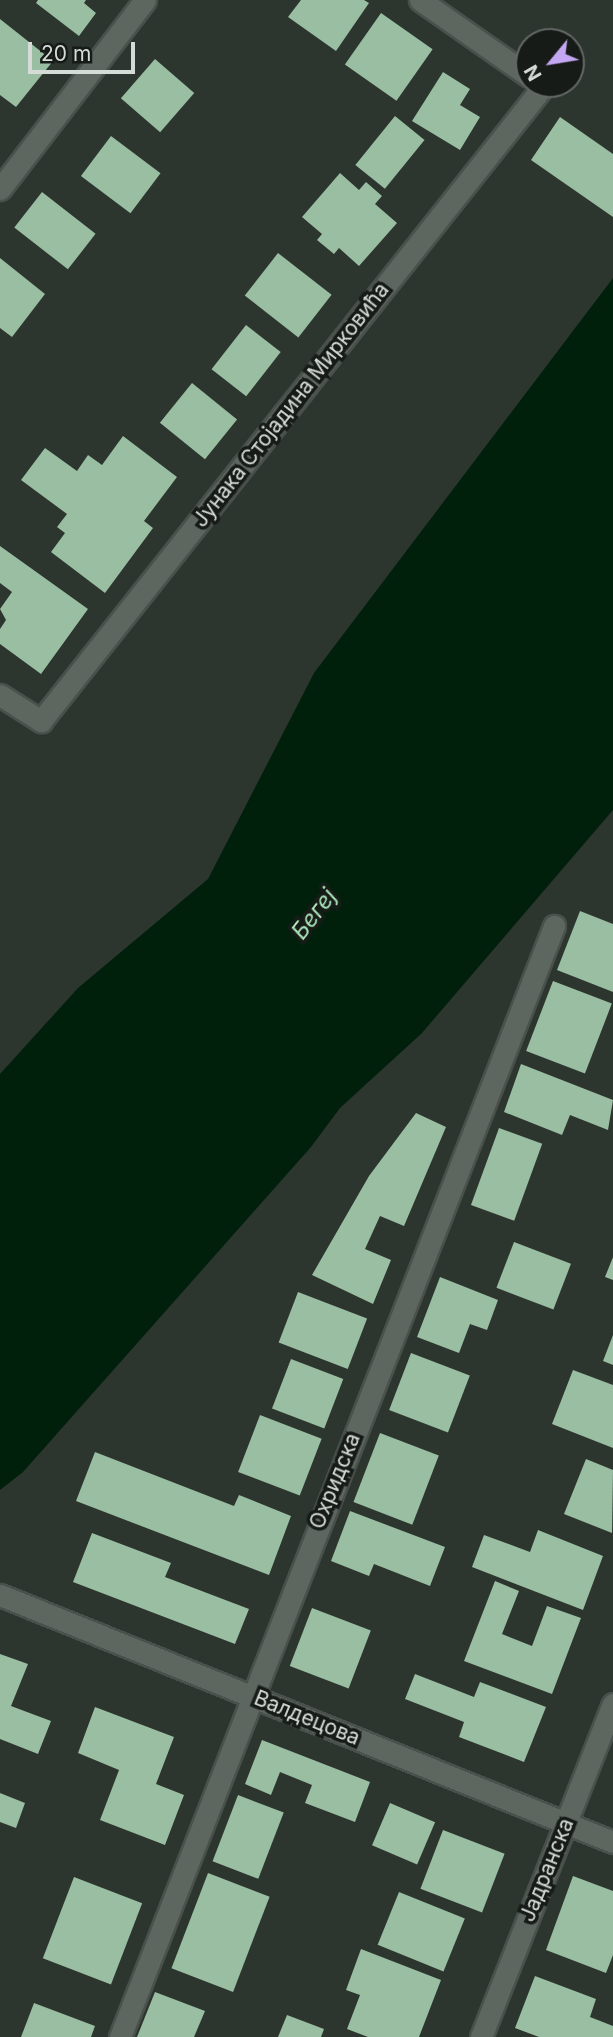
<!DOCTYPE html>
<html>
<head>
<meta charset="utf-8">
<style>
  body { margin:0 }
  #map { position:relative; width:613px; height:2037px; overflow:hidden; background:#2c352e; font-family:Inter,sans-serif }
  div>[style] { position:absolute }
  [style*='--x'] { left:calc(var(--x)*1px); top:calc(var(--y)*1px); width:calc(var(--w)*1px); rotate:calc(var(--a)*1deg) }
  .water>* { inset:0; background:#01200b }
  .building>* { inset:0; background:#9abea2; transform-origin:0 0 }
  .roads { filter:drop-shadow(2px 0 #4a514c) drop-shadow(-2px 0 #4a514c) drop-shadow(0 2px #4a514c) drop-shadow(0 -2px #4a514c) }
  .street>* { height:21px; margin:-10.5px; padding:0 10.5px; transform-origin:10.5px; border-radius:10.5px; background:#5d675f }
  span { translate:-50% -50%; white-space:nowrap; text-align:center; line-height:1.15; -webkit-text-stroke:7px #171b18; paint-order:stroke }
  .street-label { font-size:21px; color:#d5dbd6 }
  .water-label { font-size:23px; color:#ace6b9; font-style:italic }
  .north { position:absolute; left:515px; top:28px; width:70px; height:70px; box-sizing:border-box; background:#171b18; border:2px solid #636864; border-radius:50%; rotate:240deg; font-size:19px; font-weight:700; line-height:28px; text-align:center; color:#d5dbd6 }
  .north::after { content:''; display:block; margin:auto; width:24px; height:32px; background:#c3a7f2; clip-path:polygon(50% 0,100% 100%,50% 72%,0 100%) }
  .scale { position:absolute; left:28px; top:42px; width:107px; height:32px; box-sizing:border-box; border:4px solid #d5dbd6; border-top:0; padding-left:9px; font-size:21px; line-height:24px; white-space:nowrap; color:#d5dbd6; -webkit-text-stroke:5px #171b18; paint-order:stroke }
</style>
</head>
<body>
<div id="map">
  <div class="water">
    <div style="clip-path:polygon(613px 278px,613px 810px,422px 1033px,340px 1108px,311px 1147px,23px 1472px,0 1490px,0 1074px,78px 988px,208px 879px,314px 673px)"></div>
  </div>
  <div class="building">
    <div style="clip-path:polygon(38px 0,86px 0,84px 3px,96px 13px,79px 36px,36px 3px)"></div>
    <div style="clip-path:polygon(301px 0,364px 0,369px 3px,336px 51px,288px 17px)"></div>
    <div style="left:381px;top:13px;width:63px;height:63px;rotate:35deg"></div>
    <div style="clip-path:polygon(0 19px,53px 61px,16px 107px,0 95px)"></div>
    <div style="left:155px;top:59px;width:52px;height:52px;rotate:41deg"></div>
    <div style="clip-path:polygon(443px 72px,470px 89px,460px 105px,480px 117px,460px 150px,412px 121px)"></div>
    <div style="left:395px;top:116px;width:38px;height:63px;rotate:39deg"></div>
    <div style="clip-path:polygon(560px 117px,613px 154px,613px 217px,531px 160px)"></div>
    <div style="left:111px;top:136px;width:62px;height:50px;rotate:37deg"></div>
    <div style="clip-path:polygon(340px 173px,359px 190px,366px 182px,382px 196px,375px 204px,397px 223px,359px 266px,339px 248px,334px 254px,317px 240px,322px 234px,302px 217px)"></div>
    <div style="left:42px;top:192px;width:68px;height:45px;rotate:38deg"></div>
    <div style="left:278px;top:253px;width:68px;height:54px;rotate:38deg"></div>
    <div style="clip-path:polygon(0 258px,45px 294px,12px 337px,0 328px)"></div>
    <div style="left:246px;top:325px;width:44px;height:56px;rotate:38deg"></div>
    <div style="left:192px;top:383px;width:58px;height:51px;rotate:39deg"></div>
    <div style="clip-path:polygon(123px 436px,177px 477px,144px 521px,153px 528px,105px 593px,51px 552px,65px 533px,57px 527px,67px 514px,21px 480px,45px 448px,77px 471px,88px 455px,102px 465px)"></div>
    <div style="clip-path:polygon(0 546px,88px 609px,41px 674px,0 644px,0 629px,6px 620px,0 609px,12px 592px,0 583px)"></div>
    <div style="clip-path:polygon(580px 911px,613px 924px,613px 992px,557px 970px)"></div>
    <div style="left:553px;top:981px;width:63px;height:75px;rotate:21deg"></div>
    <div style="clip-path:polygon(521px 1064px,613px 1100px,608px 1130px,570px 1115px,562px 1135px,504px 1112px)"></div>
    <div style="clip-path:polygon(416px 1113px,446px 1127px,404px 1226px,380px 1216px,365px 1249px,391px 1260px,373px 1304px,312px 1275px,369px 1176px)"></div>
    <div style="left:499px;top:1128px;width:46px;height:82px;rotate:20deg"></div>
    <div style="left:514px;top:1242px;width:61px;height:49px;rotate:21deg"></div>
    <div style="clip-path:polygon(613px 1257px,613px 1280px,605px 1277px)"></div>
    <div style="clip-path:polygon(440px 1277px,498px 1300px,487px 1330px,470px 1324px,459px 1353px,417px 1337px)"></div>
    <div style="left:298px;top:1292px;width:74px;height:54px;rotate:21deg"></div>
    <div style="clip-path:polygon(613px 1335px,613px 1365px,603px 1361px)"></div>
    <div style="left:411px;top:1353px;width:63px;height:61px;rotate:21deg"></div>
    <div style="left:291px;top:1359px;width:56px;height:53px;rotate:21deg"></div>
    <div style="clip-path:polygon(573px 1370px,613px 1385px,613px 1448px,552px 1424px)"></div>
    <div style="left:260px;top:1415px;width:66px;height:61px;rotate:21deg"></div>
    <div style="left:380px;top:1433px;width:63px;height:74px;rotate:21deg"></div>
    <div style="clip-path:polygon(95px 1452px,234px 1506px,239px 1495px,291px 1516px,269px 1575px,76px 1501px)"></div>
    <div style="clip-path:polygon(586px 1459px,613px 1470px,612px 1533px,564px 1514px)"></div>
    <div style="clip-path:polygon(350px 1511px,445px 1547px,430px 1586px,374px 1564px,369px 1576px,331px 1561px)"></div>
    <div style="clip-path:polygon(538px 1530px,603px 1556px,583px 1610px,472px 1567px,484px 1535px,530px 1552px)"></div>
    <div style="clip-path:polygon(92px 1533px,171px 1563px,165px 1577px,249px 1609px,235px 1644px,73px 1582px)"></div>
    <div style="clip-path:polygon(495px 1581px,519px 1591px,502px 1634px,532px 1646px,547px 1606px,581px 1618px,552px 1694px,464px 1661px)"></div>
    <div style="left:312px;top:1608px;width:63px;height:62px;rotate:21deg"></div>
    <div style="clip-path:polygon(0 1654px,28px 1664px,11px 1706px,51px 1721px,38px 1754px,0 1739px)"></div>
    <div style="clip-path:polygon(415px 1674px,474px 1697px,480px 1682px,546px 1707px,524px 1762px,459px 1737px,464px 1722px,405px 1699px)"></div>
    <div style="clip-path:polygon(95px 1707px,174px 1737px,156px 1784px,184px 1795px,165px 1845px,100px 1820px,119px 1770px,78px 1753px)"></div>
    <div style="clip-path:polygon(262px 1740px,370px 1782px,355px 1822px,305px 1803px,312px 1785px,280px 1772px,271px 1795px,245px 1784px)"></div>
    <div style="clip-path:polygon(0 1793px,25px 1803px,16px 1828px,0 1822px)"></div>
    <div style="left:238px;top:1795px;width:49px;height:71px;rotate:21deg"></div>
    <div style="left:390px;top:1803px;width:49px;height:46px;rotate:23deg"></div>
    <div style="left:443px;top:1830px;width:66px;height:63px;rotate:21deg"></div>
    <div style="left:208px;top:1873px;width:66px;height:102px;rotate:21deg"></div>
    <div style="clip-path:polygon(573px 1876px,613px 1891px,613px 1955px,606px 1973px,546px 1950px)"></div>
    <div style="left:74px;top:1877px;width:73px;height:87px;rotate:21deg"></div>
    <div style="left:399px;top:1892px;width:71px;height:57px;rotate:22deg"></div>
    <div style="clip-path:polygon(361px 1949px,441px 1980px,419px 2037px,368px 2037px,347px 2029px,360px 1995px,346px 1990px)"></div>
    <div style="clip-path:polygon(535px 1976px,596px 1999px,590px 2017px,613px 2026px,613px 2037px,539px 2037px,515px 2028px)"></div>
    <div style="clip-path:polygon(155px 1992px,205px 2011px,194px 2037px,137px 2037px)"></div>
    <div style="clip-path:polygon(34px 2003px,95px 2026px,91px 2037px,21px 2037px)"></div>
    <div style="clip-path:polygon(287px 2015px,324px 2029px,321px 2037px,278px 2037px)"></div>
  </div>
  <div class="roads">
    <div class="street">
      <div style="--x:420;--y:0;--w:133;--a:34.9"></div>
      <div style="--x:0;--y:189;--w:238;--a:-52.5"></div>
      <div style="--x:0;--y:695;--w:49;--a:32.4"></div>
      <div style="--x:41;--y:721;--w:806;--a:-51.65"></div>
      <div style="--x:541;--y:89;--w:5;--a:-112"></div>
      <div style="--x:0;--y:1595;--w:661;--a:21.95"></div>
      <div style="--x:120;--y:2037;--w:1193;--a:-68.66"></div>
      <div style="--x:481;--y:2037;--w:358;--a:-68.4"></div>
    </div>
  </div>
  <div class="street-label">
    <span style="left:291px;top:405px;rotate:-52deg">Јунака Стојадина Мирковића</span>
    <span style="left:335px;top:1481px;rotate:-68deg">Охридска</span>
    <span style="left:307px;top:1718px;rotate:22deg">Валдецова</span>
    <span style="left:547px;top:1870px;rotate:-68deg">Јадранска</span>
  </div>
  <div class="water-label">
    <span style="left:314px;top:914px;rotate:-52deg">Бегеј</span>
  </div>
  <div class="north">N</div>
  <div class="scale">20 m</div>
</div>
</body>
</html>
